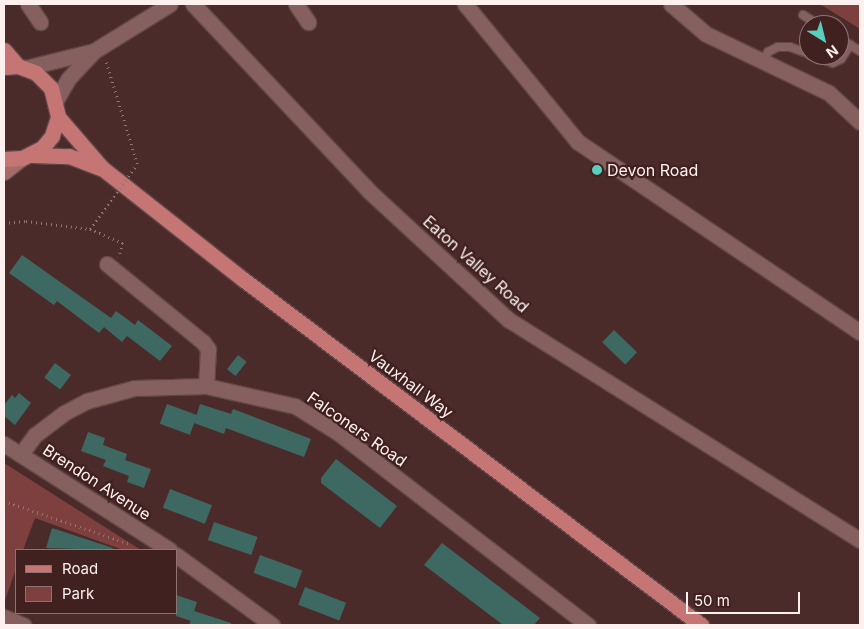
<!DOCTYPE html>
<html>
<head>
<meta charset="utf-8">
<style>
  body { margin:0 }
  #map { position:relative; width:864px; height:629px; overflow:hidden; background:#4b2b29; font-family:Inter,sans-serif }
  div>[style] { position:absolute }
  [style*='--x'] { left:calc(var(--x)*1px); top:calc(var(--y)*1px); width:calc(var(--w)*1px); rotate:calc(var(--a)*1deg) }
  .green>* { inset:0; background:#7e403f }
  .building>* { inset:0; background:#3e6962; transform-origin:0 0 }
  .path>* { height:2.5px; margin-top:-1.25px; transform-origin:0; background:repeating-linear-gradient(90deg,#907675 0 1px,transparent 0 5px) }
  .roads { filter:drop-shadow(1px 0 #614747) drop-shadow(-1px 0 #614747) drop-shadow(0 1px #614747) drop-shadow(0 -1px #614747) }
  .lane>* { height:8px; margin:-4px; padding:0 4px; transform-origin:4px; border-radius:4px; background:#85605e }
  .street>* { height:15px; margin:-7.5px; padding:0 7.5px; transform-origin:7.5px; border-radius:7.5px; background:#85605e }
  .secondary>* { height:15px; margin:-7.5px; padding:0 7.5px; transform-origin:7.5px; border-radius:7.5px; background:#a56b69 }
  .primary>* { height:15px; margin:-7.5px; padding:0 7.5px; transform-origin:7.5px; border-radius:7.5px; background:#c57674 }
  .path-bridge>* { height:2.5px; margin-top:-1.25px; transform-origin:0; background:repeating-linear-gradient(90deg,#907675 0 1px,transparent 0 5px) }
  .dots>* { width:14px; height:14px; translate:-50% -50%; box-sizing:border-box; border:2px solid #402120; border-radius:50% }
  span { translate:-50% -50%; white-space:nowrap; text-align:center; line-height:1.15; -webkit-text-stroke:4.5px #402120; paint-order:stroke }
  .poi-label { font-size:16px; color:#fef0ef }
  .left { translate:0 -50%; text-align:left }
  .street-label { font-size:16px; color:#fef0ef }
  .frame { position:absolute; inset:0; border:5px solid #fef0ef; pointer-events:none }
  .legend { position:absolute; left:15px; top:549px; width:162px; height:65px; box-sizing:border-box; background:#402120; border:1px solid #8c7473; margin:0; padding:6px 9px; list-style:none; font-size:15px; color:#fef0ef }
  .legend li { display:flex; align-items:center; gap:10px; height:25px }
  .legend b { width:25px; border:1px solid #8c7473 }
  .north { position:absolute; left:799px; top:15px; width:50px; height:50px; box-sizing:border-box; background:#402120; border:1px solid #8c7473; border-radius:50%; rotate:144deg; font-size:14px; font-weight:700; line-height:20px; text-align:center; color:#fef0ef }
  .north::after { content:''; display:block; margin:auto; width:18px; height:22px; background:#5acebd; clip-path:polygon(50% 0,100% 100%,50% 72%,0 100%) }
  .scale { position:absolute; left:686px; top:592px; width:114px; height:22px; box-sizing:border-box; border:2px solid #fef0ef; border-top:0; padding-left:6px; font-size:15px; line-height:18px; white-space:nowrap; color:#fef0ef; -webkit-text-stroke:4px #402120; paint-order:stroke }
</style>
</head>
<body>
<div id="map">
  <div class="green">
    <div style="clip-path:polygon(820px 4px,860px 4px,860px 29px)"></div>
    <div style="clip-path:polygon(4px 463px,141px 550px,123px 550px,35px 518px,23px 550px,16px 550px,16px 569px,4px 603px)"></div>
  </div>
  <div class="building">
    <div style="clip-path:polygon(22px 255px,111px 318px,116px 311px,135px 325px,138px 320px,172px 346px,160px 361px,127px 336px,122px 342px,104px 327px,99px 333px,57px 301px,54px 305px,9px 273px)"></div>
    <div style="left:614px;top:330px;width:32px;height:17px;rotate:44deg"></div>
    <div style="left:238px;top:355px;width:11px;height:18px;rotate:38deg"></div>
    <div style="left:55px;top:363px;width:20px;height:18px;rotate:37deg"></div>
    <div style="clip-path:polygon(19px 393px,31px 403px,15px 425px,4px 416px,4px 405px,12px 395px,15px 398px)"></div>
    <div style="left:167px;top:404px;width:32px;height:21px;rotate:20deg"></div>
    <div style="clip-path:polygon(200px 404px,231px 414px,233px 409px,311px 439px,304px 457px,226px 428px,224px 434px,194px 423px)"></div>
    <div style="clip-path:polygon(88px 432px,105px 438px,103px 445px,127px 454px,125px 460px,151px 469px,144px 488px,127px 482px,129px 476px,103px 466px,106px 460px,81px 451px)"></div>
    <div style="clip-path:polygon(336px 459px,397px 506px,380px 528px,321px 483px,321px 478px)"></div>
    <div style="left:170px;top:489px;width:45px;height:20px;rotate:21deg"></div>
    <div style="left:214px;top:522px;width:46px;height:19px;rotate:19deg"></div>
    <div style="clip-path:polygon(52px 528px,113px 548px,112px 550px,46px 548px)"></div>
    <div style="clip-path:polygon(442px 543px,540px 618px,534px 625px,503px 625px,424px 565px)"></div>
    <div style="left:260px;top:555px;width:45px;height:19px;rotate:20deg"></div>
    <div style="left:305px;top:587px;width:44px;height:19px;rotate:21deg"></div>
    <div style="clip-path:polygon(176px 595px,197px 602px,191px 621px,176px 616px)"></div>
    <div style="clip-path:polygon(194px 611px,231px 623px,231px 625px,189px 625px)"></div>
  </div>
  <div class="path">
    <div style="--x:4;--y:223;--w:22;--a:-5"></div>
    <div style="--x:90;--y:229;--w:36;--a:23"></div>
    <div style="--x:123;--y:243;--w:15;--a:106"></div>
    <div style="--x:4;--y:501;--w:133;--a:18.8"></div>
  </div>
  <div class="roads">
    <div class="lane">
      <div style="--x:803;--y:15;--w:19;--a:32"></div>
      <div style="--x:839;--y:38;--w:25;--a:32"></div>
      <div style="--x:810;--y:55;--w:24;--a:19"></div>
      <div style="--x:833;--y:63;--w:9;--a:-27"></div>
      <div style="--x:841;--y:59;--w:17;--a:-57"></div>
      <div style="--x:764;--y:61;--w:10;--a:-66"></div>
      <div style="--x:768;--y:52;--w:11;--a:-27"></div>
      <div style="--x:778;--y:47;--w:12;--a:0"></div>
      <div style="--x:790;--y:47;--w:20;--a:20"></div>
    </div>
    <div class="street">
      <div style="--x:28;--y:4;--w:22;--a:56"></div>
      <div style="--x:193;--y:4;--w:257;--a:46.7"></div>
      <div style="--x:369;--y:191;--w:190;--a:42.7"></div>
      <div style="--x:509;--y:320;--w:414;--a:32.1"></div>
      <div style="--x:296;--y:4;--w:22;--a:56"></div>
      <div style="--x:465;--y:4;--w:178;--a:50.7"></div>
      <div style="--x:578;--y:142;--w:340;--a:34"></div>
      <div style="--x:671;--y:4;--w:46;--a:40.6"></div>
      <div style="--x:706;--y:34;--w:136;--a:25.6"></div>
      <div style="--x:829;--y:93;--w:42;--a:43.1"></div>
      <div style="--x:25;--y:68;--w:71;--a:-13.8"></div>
      <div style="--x:94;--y:51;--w:89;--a:-31.7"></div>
      <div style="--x:56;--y:100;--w:24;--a:-60"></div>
      <div style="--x:68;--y:79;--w:38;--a:-47"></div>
      <div style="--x:107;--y:264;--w:124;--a:39.1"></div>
      <div style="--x:203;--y:342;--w:9;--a:54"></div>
      <div style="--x:208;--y:349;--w:37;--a:93"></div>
      <div style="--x:4;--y:444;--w:197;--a:32.6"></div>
      <div style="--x:21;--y:454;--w:24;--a:-54"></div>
      <div style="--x:35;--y:435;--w:36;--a:-37"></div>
      <div style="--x:64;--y:413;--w:26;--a:-28"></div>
      <div style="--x:87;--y:401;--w:49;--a:-15.5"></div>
      <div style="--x:134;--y:388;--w:72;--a:-1.6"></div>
      <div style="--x:206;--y:386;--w:91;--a:12.7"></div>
      <div style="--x:295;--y:406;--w:49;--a:31.8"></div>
      <div style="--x:337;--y:432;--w:317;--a:37.6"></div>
      <div style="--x:176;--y:555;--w:119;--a:36.1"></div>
      <div style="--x:4;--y:617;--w:21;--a:23"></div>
    </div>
    <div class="secondary">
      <div style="--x:4;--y:172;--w:23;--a:-38"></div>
    </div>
    <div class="primary">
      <div style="--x:4;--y:50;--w:21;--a:49"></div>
      <div style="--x:4;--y:67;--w:14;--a:-4"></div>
      <div style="--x:18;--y:66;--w:19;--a:21"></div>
      <div style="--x:36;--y:73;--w:21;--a:45"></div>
      <div style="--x:51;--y:88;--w:30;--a:76"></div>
      <div style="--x:58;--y:117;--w:20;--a:108"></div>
      <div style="--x:52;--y:136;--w:16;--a:130"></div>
      <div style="--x:42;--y:148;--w:22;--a:153"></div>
      <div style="--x:22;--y:158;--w:18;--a:177"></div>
      <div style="--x:58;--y:117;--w:67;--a:49.2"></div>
      <div style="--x:102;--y:168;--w:181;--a:38.3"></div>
      <div style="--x:244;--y:280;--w:573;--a:37.05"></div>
      <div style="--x:32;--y:155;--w:37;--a:2"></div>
      <div style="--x:69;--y:156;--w:34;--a:21"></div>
    </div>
  </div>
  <div class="path-bridge">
    <div style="--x:26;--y:221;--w:64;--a:7.1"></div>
    <div style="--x:90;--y:229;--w:80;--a:-54.1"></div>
    <div style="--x:137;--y:164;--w:107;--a:-106.9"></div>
  </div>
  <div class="dots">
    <div style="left:597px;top:170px;background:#5acebd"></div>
  </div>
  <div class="poi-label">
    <span class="left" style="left:607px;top:170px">Devon Road</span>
  </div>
  <div class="street-label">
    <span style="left:476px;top:264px;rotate:42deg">Eaton Valley Road</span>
    <span style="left:411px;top:384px;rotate:37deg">Vauxhall Way</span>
    <span style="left:357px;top:429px;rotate:35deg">Falconers Road</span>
    <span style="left:97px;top:482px;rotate:33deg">Brendon Avenue</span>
  </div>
  <div class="frame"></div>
  <ul class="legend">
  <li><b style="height:6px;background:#c57674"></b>Road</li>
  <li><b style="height:14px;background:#7e403f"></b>Park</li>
  </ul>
  <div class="north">N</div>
  <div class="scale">50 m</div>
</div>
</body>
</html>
